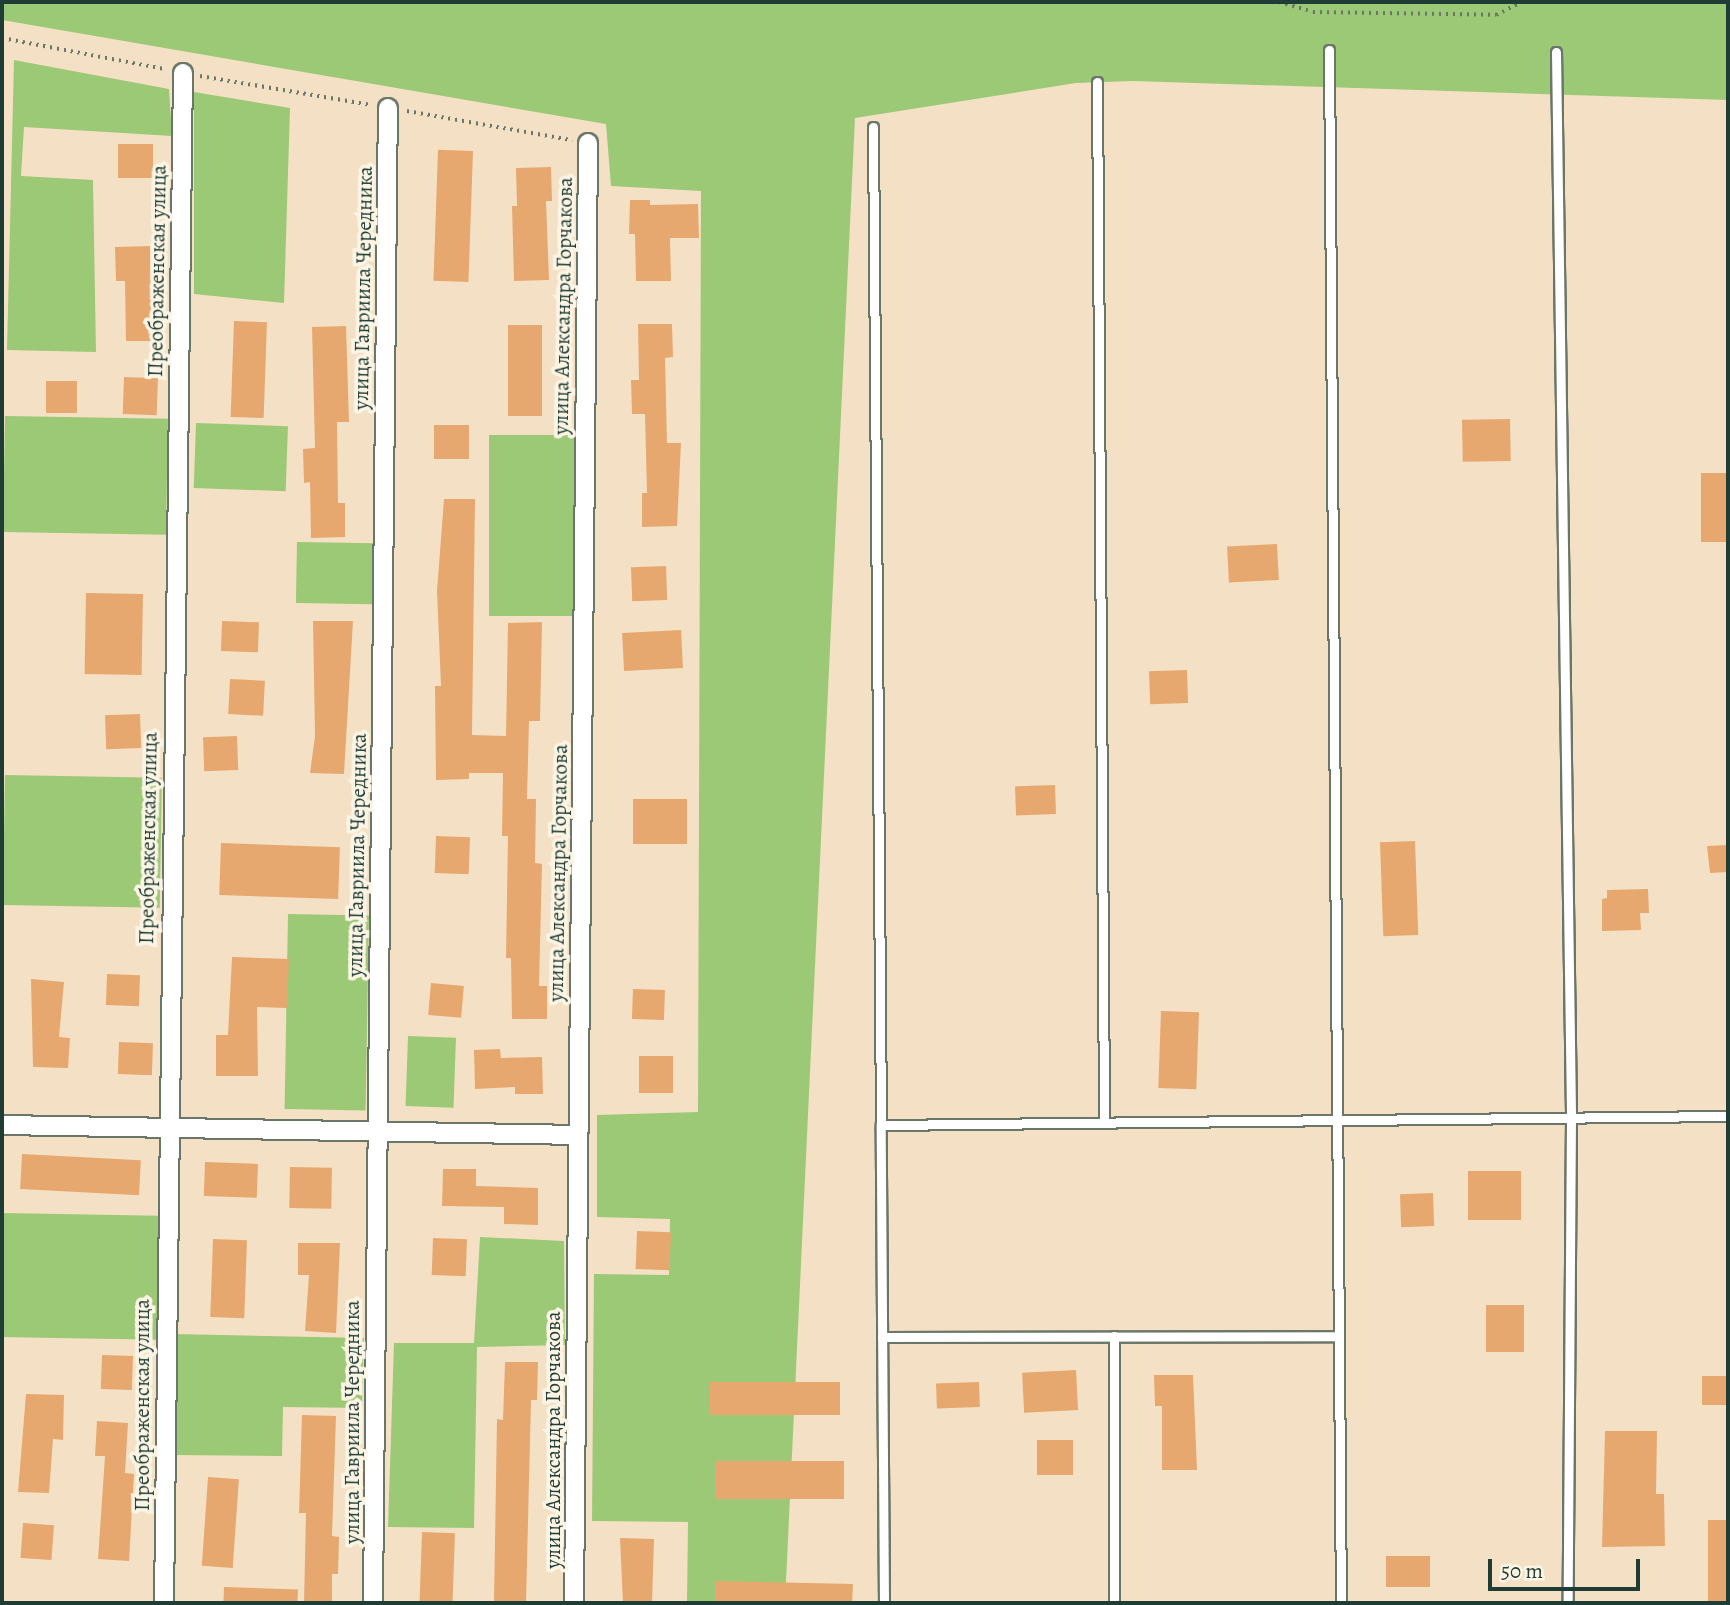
<!DOCTYPE html>
<html>
<head>
<meta charset="utf-8">
<style>
  body { margin:0 }
  #map { position:relative; width:1730px; height:1605px; overflow:hidden; background:#f4e1c5; font-family:Alegreya,serif }
  div>[style] { position:absolute }
  [style*='--x'] { left:calc(var(--x)*1px); top:calc(var(--y)*1px); width:calc(var(--w)*1px); rotate:calc(var(--a)*1deg) }
  .green>* { inset:0; background:#9cc976; transform-origin:0 0 }
  .building>* { inset:0; background:#e6a86f; transform-origin:0 0 }
  .path>* { height:3.5px; margin-top:-1.75px; transform-origin:0; background:repeating-linear-gradient(90deg,#6a7667 0 2px,transparent 0 7px) }
  .roads { filter:drop-shadow(2px 0 #6a7667) drop-shadow(-2px 0 #6a7667) drop-shadow(0 2px #6a7667) drop-shadow(0 -2px #6a7667) }
  .service>* { height:9px; margin:-4.5px; padding:0 4.5px; transform-origin:4.5px; border-radius:4.5px; background:#fff }
  .minor>* { height:18px; margin:-9px; padding:0 9px; transform-origin:9px; border-radius:9px; background:#fff }
  span { translate:-50% -50%; white-space:nowrap; text-align:center; line-height:1.15; -webkit-text-stroke:7px #fcf5e5; paint-order:stroke }
  .street-label { font-size:21px; color:#1f3d34 }
  .frame { position:absolute; inset:0; border:4px solid #1f3d34; pointer-events:none }
  .scale { position:absolute; left:1488px; top:1559px; width:152px; height:32px; box-sizing:border-box; border:4px solid #1f3d34; border-top:0; padding-left:9px; font-size:21px; line-height:24px; white-space:nowrap; color:#1f3d34; -webkit-text-stroke:5px #fcf5e5; paint-order:stroke }
</style>
</head>
<body>
<div id="map">
  <div class="green">
    <div style="clip-path:polygon(2px 2px,1728px 2px,1728px 100px,1133px 81px,1076px 83px,855px 118px,785px 1603px,687px 1603px,688px 1522px,592px 1521px,594px 1274px,669px 1275px,670px 1219px,597px 1217px,597px 1115px,698px 1112px,701px 191px,611px 186px,606px 124px,2px 20px)"></div>
    <div style="clip-path:polygon(14px 60px,169px 89px,172px 136px,24px 127px,21px 176px,93px 180px,96px 352px,7px 350px)"></div>
    <div style="clip-path:polygon(194px 92px,290px 108px,284px 303px,194px 294px)"></div>
    <div style="left:5px;top:416px;width:163px;height:116px;rotate:1deg"></div>
    <div style="left:196px;top:423px;width:92px;height:65px;rotate:2deg"></div>
    <div style="left:489px;top:435px;width:85px;height:181px"></div>
    <div style="left:297px;top:542px;width:77px;height:61px;rotate:1deg"></div>
    <div style="left:5px;top:775px;width:157px;height:130px;rotate:1deg"></div>
    <div style="left:288px;top:914px;width:81px;height:195px;rotate:1deg"></div>
    <div style="left:408px;top:1036px;width:48px;height:70px;rotate:2deg"></div>
    <div style="left:2px;top:1213px;width:158px;height:124px;rotate:1deg"></div>
    <div style="clip-path:polygon(480px 1237px,564px 1241px,565px 1345px,477px 1347px,474px 1528px,388px 1527px,394px 1343px,474px 1343px)"></div>
    <div style="clip-path:polygon(174px 1334px,364px 1338px,362px 1408px,283px 1407px,282px 1456px,172px 1455px)"></div>
  </div>
  <div class="building">
    <div style="left:118px;top:144px;width:35px;height:34px"></div>
    <div style="left:473px;top:151px;width:131px;height:35px;rotate:92deg"></div>
    <div style="clip-path:polygon(551px 167px,552px 201px,546px 201px,549px 280px,514px 281px,512px 206px,517px 206px,516px 168px)"></div>
    <div style="clip-path:polygon(630px 200px,650px 200px,650px 205px,698px 204px,699px 238px,670px 238px,671px 281px,636px 281px,635px 234px,629px 234px)"></div>
    <div style="clip-path:polygon(150px 246px,151px 299px,161px 298px,161px 341px,126px 341px,125px 281px,116px 281px,115px 247px)"></div>
    <div style="left:234px;top:321px;width:33px;height:96px;rotate:2deg"></div>
    <div style="clip-path:polygon(638px 324px,672px 324px,673px 357px,665px 358px,667px 443px,681px 443px,677px 526px,642px 527px,642px 493px,647px 493px,645px 414px,632px 414px,631px 380px,639px 380px)"></div>
    <div style="left:542px;top:325px;width:91px;height:34px;rotate:90deg"></div>
    <div style="clip-path:polygon(346px 326px,349px 422px,337px 422px,338px 503px,345px 503px,345px 537px,311px 538px,310px 482px,304px 483px,303px 449px,315px 448px,312px 327px)"></div>
    <div style="left:124px;top:377px;width:34px;height:37px;rotate:2deg"></div>
    <div style="left:46px;top:381px;width:31px;height:32px"></div>
    <div style="left:1510px;top:419px;width:42px;height:48px;rotate:89deg"></div>
    <div style="left:469px;top:425px;width:34px;height:35px;rotate:90deg"></div>
    <div style="left:1728px;top:473px;width:69px;height:27px;rotate:90deg"></div>
    <div style="clip-path:polygon(444px 499px,475px 499px,472px 735px,506px 736px,508px 623px,542px 622px,540px 721px,529px 721px,527px 799px,536px 799px,535px 863px,542px 864px,539px 986px,547px 986px,547px 1019px,512px 1019px,511px 958px,506px 958px,508px 836px,502px 836px,503px 773px,469px 773px,469px 779px,436px 780px,435px 686px,441px 686px,437px 591px)"></div>
    <div style="left:1277px;top:544px;width:36px;height:50px;rotate:87deg"></div>
    <div style="left:666px;top:566px;width:34px;height:35px;rotate:88deg"></div>
    <div style="left:86px;top:593px;width:57px;height:81px;rotate:1deg"></div>
    <div style="left:222px;top:621px;width:37px;height:30px;rotate:2deg"></div>
    <div style="clip-path:polygon(313px 621px,353px 621px,344px 774px,310px 773px,315px 736px)"></div>
    <div style="left:681px;top:630px;width:38px;height:59px;rotate:87deg"></div>
    <div style="left:1187px;top:670px;width:33px;height:38px;rotate:88deg"></div>
    <div style="left:230px;top:679px;width:35px;height:35px;rotate:3deg"></div>
    <div style="left:140px;top:714px;width:34px;height:35px;rotate:88deg"></div>
    <div style="left:237px;top:736px;width:34px;height:34px;rotate:88deg"></div>
    <div style="left:1055px;top:785px;width:29px;height:40px;rotate:88deg"></div>
    <div style="left:633px;top:799px;width:54px;height:45px"></div>
    <div style="left:436px;top:836px;width:34px;height:37px;rotate:2deg"></div>
    <div style="left:1415px;top:841px;width:94px;height:35px;rotate:88deg"></div>
    <div style="left:221px;top:843px;width:119px;height:52px;rotate:2deg"></div>
    <div style="clip-path:polygon(1728px 845px,1728px 872px,1710px 873px,1707px 846px)"></div>
    <div style="clip-path:polygon(1648px 889px,1649px 913px,1640px 913px,1641px 930px,1602px 931px,1602px 899px,1607px 898px,1607px 890px)"></div>
    <div style="clip-path:polygon(232px 957px,289px 959px,287px 1008px,257px 1007px,258px 1076px,216px 1076px,216px 1035px,228px 1035px)"></div>
    <div style="left:107px;top:974px;width:33px;height:31px;rotate:2deg"></div>
    <div style="clip-path:polygon(31px 979px,64px 982px,59px 1037px,70px 1038px,68px 1068px,33px 1067px)"></div>
    <div style="left:431px;top:983px;width:33px;height:32px;rotate:5deg"></div>
    <div style="left:633px;top:989px;width:32px;height:30px;rotate:2deg"></div>
    <div style="left:1161px;top:1011px;width:38px;height:77px;rotate:2deg"></div>
    <div style="left:119px;top:1042px;width:34px;height:32px;rotate:2deg"></div>
    <div style="clip-path:polygon(500px 1049px,501px 1058px,542px 1057px,543px 1094px,515px 1094px,515px 1087px,475px 1089px,474px 1050px)"></div>
    <div style="left:639px;top:1056px;width:34px;height:37px"></div>
    <div style="left:22px;top:1154px;width:119px;height:35px;rotate:3deg"></div>
    <div style="left:205px;top:1162px;width:53px;height:34px;rotate:2deg"></div>
    <div style="left:290px;top:1167px;width:42px;height:41px;rotate:1deg"></div>
    <div style="clip-path:polygon(443px 1169px,476px 1169px,476px 1186px,538px 1188px,538px 1225px,504px 1224px,504px 1207px,442px 1206px)"></div>
    <div style="left:1521px;top:1171px;width:49px;height:53px;rotate:90deg"></div>
    <div style="left:1433px;top:1193px;width:33px;height:33px;rotate:88deg"></div>
    <div style="left:637px;top:1231px;width:34px;height:38px;rotate:2deg"></div>
    <div style="left:433px;top:1238px;width:34px;height:37px;rotate:2deg"></div>
    <div style="left:213px;top:1239px;width:34px;height:78px;rotate:2deg"></div>
    <div style="clip-path:polygon(298px 1243px,340px 1243px,336px 1333px,305px 1331px,309px 1275px,298px 1275px)"></div>
    <div style="left:1486px;top:1305px;width:38px;height:47px"></div>
    <div style="left:102px;top:1355px;width:31px;height:34px;rotate:2deg"></div>
    <div style="clip-path:polygon(505px 1362px,538px 1362px,537px 1400px,531px 1400px,526px 1603px,494px 1603px,497px 1419px,503px 1420px)"></div>
    <div style="left:1076px;top:1370px;width:40px;height:54px;rotate:87deg"></div>
    <div style="clip-path:polygon(1154px 1375px,1193px 1375px,1197px 1470px,1162px 1470px,1162px 1406px,1155px 1406px)"></div>
    <div style="left:1728px;top:1376px;width:29px;height:26px;rotate:90deg"></div>
    <div style="left:840px;top:1382px;width:33px;height:131px;rotate:90deg"></div>
    <div style="left:979px;top:1382px;width:25px;height:43px;rotate:88deg"></div>
    <div style="clip-path:polygon(26px 1394px,64px 1395px,63px 1440px,53px 1439px,49px 1493px,18px 1492px)"></div>
    <div style="clip-path:polygon(302px 1415px,336px 1416px,332px 1536px,339px 1537px,338px 1574px,332px 1574px,332px 1603px,304px 1603px,306px 1513px,299px 1513px)"></div>
    <div style="clip-path:polygon(97px 1421px,128px 1423px,125px 1473px,134px 1474px,129px 1561px,98px 1559px,105px 1456px,95px 1456px)"></div>
    <div style="clip-path:polygon(1605px 1431px,1657px 1431px,1656px 1494px,1664px 1494px,1665px 1546px,1602px 1547px)"></div>
    <div style="left:1037px;top:1440px;width:36px;height:35px"></div>
    <div style="left:844px;top:1461px;width:38px;height:129px;rotate:90deg"></div>
    <div style="left:208px;top:1477px;width:31px;height:89px;rotate:4deg"></div>
    <div style="left:1708px;top:1520px;width:20px;height:83px"></div>
    <div style="left:23px;top:1523px;width:31px;height:35px;rotate:4deg"></div>
    <div style="left:422px;top:1532px;width:33px;height:71px;rotate:2deg"></div>
    <div style="clip-path:polygon(620px 1538px,654px 1539px,652px 1603px,623px 1603px)"></div>
    <div style="left:1386px;top:1556px;width:44px;height:31px"></div>
    <div style="clip-path:polygon(715px 1581px,853px 1584px,852px 1603px,715px 1603px)"></div>
    <div style="left:224px;top:1587px;width:74px;height:16px;rotate:2deg"></div>
  </div>
  <div class="path">
    <div style="--x:1279;--y:2;--w:35;--a:16"></div>
    <div style="--x:1313;--y:12;--w:183;--a:0.9"></div>
    <div style="--x:1496;--y:15;--w:28;--a:-27"></div>
    <div style="--x:2;--y:38;--w:166;--a:10.8"></div>
    <div style="--x:200;--y:76;--w:174;--a:9.6"></div>
    <div style="--x:407;--y:111;--w:168;--a:10"></div>
  </div>
  <div class="roads">
    <div class="service">
      <div style="--x:1329;--y:50;--w:1553;--a:89.56"></div>
      <div style="--x:1556;--y:52;--w:1066;--a:89.19"></div>
      <div style="--x:1571;--y:1118;--w:485;--a:90.4"></div>
      <div style="--x:1097;--y:82;--w:1041;--a:89.61"></div>
      <div style="--x:873;--y:127;--w:998;--a:89.54"></div>
      <div style="--x:1114;--y:1336;--w:267;--a:90"></div>
      <div style="--x:882;--y:1337;--w:456;--a:-0.1"></div>
      <div style="--x:884;--y:1603;--w:478;--a:-90.4"></div>
      <div style="--x:881;--y:1125;--w:847;--a:-0.61"></div>
    </div>
    <div class="minor">
      <div style="--x:2;--y:1125;--w:576;--a:0.99"></div>
      <div style="--x:164;--y:1603;--w:1530;--a:-89.29"></div>
      <div style="--x:373;--y:1603;--w:1495;--a:-89.43"></div>
      <div style="--x:574;--y:1603;--w:1460;--a:-89.45"></div>
    </div>
  </div>
  <div class="street-label">
    <span style="left:157px;top:271px;rotate:-89deg">Преображенская улица</span>
    <span style="left:363px;top:288px;rotate:-89deg">улица Гавриила Чередника</span>
    <span style="left:563px;top:306px;rotate:-89deg">улица Александра Горчакова</span>
    <span style="left:148px;top:838px;rotate:-89deg">Преображенская улица</span>
    <span style="left:357px;top:855px;rotate:-89deg">улица Гавриила Чередника</span>
    <span style="left:558px;top:873px;rotate:-89deg">улица Александра Горчакова</span>
    <span style="left:142px;top:1405px;rotate:-90deg">Преображенская улица</span>
    <span style="left:352px;top:1422px;rotate:-90deg">улица Гавриила Чередника</span>
    <span style="left:553px;top:1440px;rotate:-90deg">улица Александра Горчакова</span>
  </div>
  <div class="frame"></div>
  <div class="scale">50 m</div>
</div>
</body>
</html>
